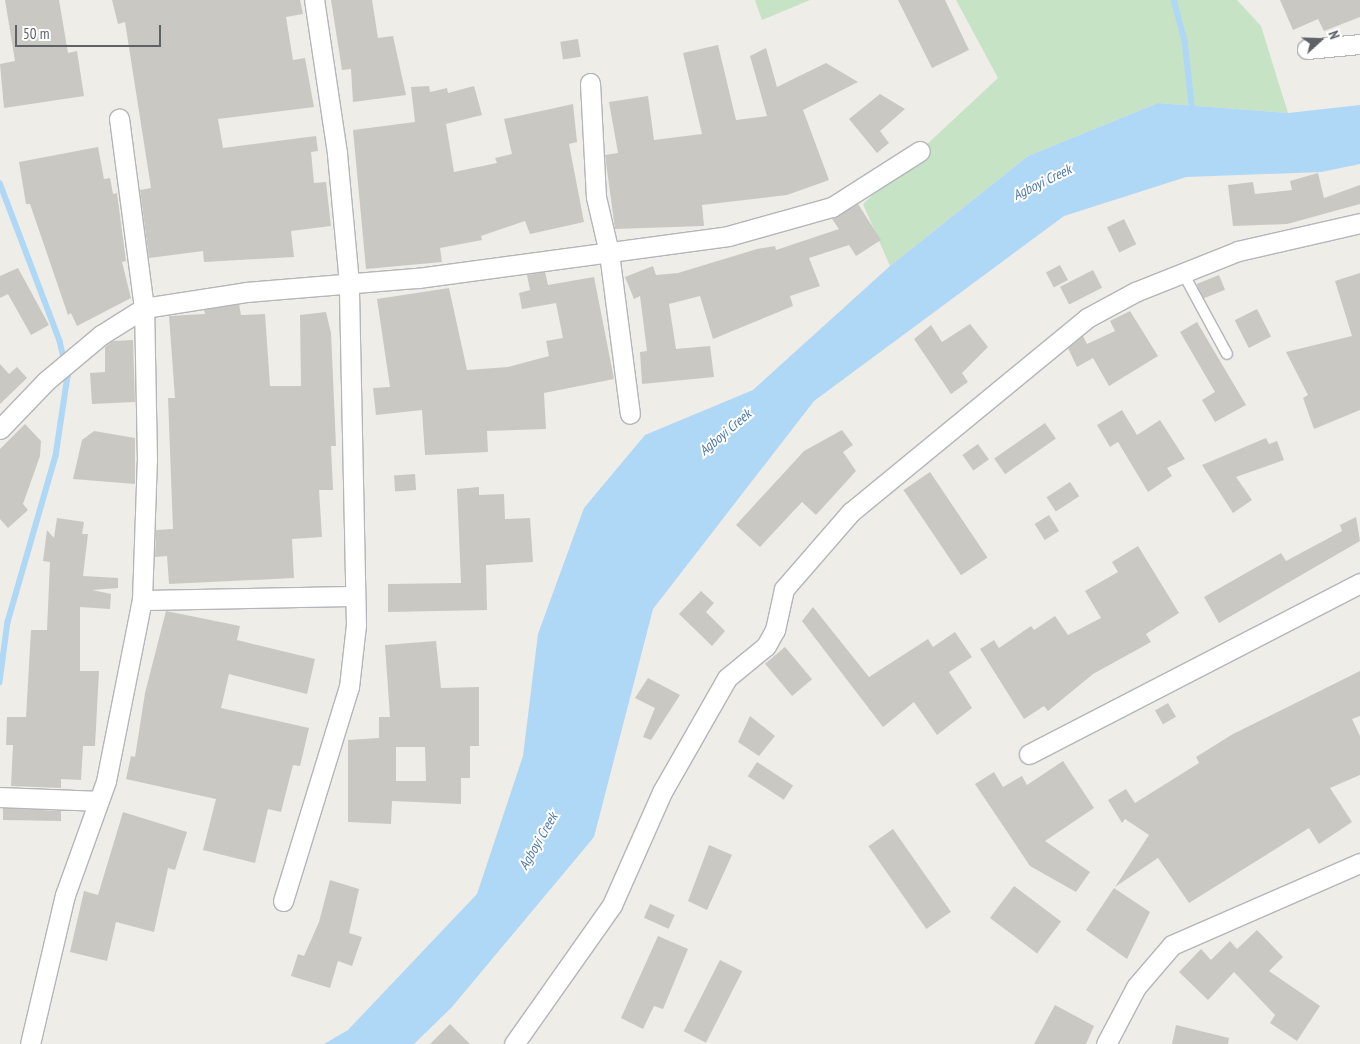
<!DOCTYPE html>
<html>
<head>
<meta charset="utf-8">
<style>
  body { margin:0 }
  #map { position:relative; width:1360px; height:1044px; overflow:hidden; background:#eeede7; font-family:"PT Sans Narrow",sans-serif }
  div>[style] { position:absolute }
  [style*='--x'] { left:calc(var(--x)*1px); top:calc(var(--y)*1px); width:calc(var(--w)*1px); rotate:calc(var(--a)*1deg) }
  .green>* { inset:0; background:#c6e3c6 }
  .water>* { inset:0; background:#afd7f6 }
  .stream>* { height:5.5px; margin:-2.75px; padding:0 2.75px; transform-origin:2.75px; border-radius:2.75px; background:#afd7f6 }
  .building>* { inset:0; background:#cac8c3; transform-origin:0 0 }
  .roads { filter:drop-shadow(1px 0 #b3b6ba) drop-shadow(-1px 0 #b3b6ba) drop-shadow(0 1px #b3b6ba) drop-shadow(0 -1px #b3b6ba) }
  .service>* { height:10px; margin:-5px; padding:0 5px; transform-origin:5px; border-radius:5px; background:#fff }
  .minor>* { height:19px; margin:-9.5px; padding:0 9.5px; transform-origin:9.5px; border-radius:9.5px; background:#fff }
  span { translate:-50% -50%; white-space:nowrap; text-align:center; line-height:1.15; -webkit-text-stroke:4px #fff; paint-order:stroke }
  .water-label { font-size:14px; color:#4d78a6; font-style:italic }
  .north { position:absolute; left:1295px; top:15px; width:50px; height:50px; -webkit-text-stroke:4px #fff; paint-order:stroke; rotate:70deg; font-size:14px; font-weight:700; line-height:20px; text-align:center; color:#5e6165 }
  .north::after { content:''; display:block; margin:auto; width:18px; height:22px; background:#5e6165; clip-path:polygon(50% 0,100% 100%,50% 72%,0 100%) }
  .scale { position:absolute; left:15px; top:25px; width:146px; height:22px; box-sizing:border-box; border:2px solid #5e6165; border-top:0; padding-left:6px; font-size:15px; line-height:18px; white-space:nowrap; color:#5e6165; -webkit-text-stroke:4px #fff; paint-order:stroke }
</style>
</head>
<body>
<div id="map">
  <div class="green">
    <div style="clip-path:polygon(755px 0,810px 0,762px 20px)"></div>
    <div style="clip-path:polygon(956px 0,1237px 0,1261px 26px,1288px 113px,1158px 103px,1028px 156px,890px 266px,863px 204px,998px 78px)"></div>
  </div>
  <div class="water">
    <div style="clip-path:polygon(1158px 103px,1288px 113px,1360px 105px,1360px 164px,1321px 172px,1186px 177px,1064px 216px,814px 401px,653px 609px,594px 837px,452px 1007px,414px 1044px,324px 1044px,348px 1030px,477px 894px,523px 756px,538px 634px,584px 508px,645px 435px,753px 390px,890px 266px,1028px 156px)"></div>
  </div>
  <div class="stream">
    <div style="--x:1174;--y:0;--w:42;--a:75"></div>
    <div style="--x:1185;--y:41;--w:73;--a:83.7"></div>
    <div style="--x:0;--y:183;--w:169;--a:69.2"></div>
    <div style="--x:60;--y:341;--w:36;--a:77"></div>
    <div style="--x:68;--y:376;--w:81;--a:98.5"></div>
    <div style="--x:56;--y:456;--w:173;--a:106.1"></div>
    <div style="--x:8;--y:622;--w:61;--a:97.6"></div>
  </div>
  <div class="building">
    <div style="clip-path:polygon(5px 0,59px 0,68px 53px,77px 51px,84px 96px,4px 108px,0 64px,15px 61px)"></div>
    <div style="clip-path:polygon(112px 0,300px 0,303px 14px,286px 17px,293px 60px,305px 58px,314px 107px,218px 119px,223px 148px,316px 136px,318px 151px,311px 152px,314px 183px,326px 182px,331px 226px,291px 231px,294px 257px,204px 262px,203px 251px,149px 258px,140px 190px,151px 188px,125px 22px,118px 24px)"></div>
    <div style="clip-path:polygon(331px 0,372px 0,378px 38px,393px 36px,406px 95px,353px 102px,351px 69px,342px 70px)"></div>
    <div style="clip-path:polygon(898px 0,945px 0,969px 50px,932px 68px)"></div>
    <div style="clip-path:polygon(1280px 0,1360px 0,1360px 17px,1324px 31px,1318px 19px,1293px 30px)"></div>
    <div style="left:578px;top:39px;width:18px;height:18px;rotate:81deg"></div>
    <div style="clip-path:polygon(718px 45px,736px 120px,767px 116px,750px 56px,766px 48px,777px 87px,826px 63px,858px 82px,803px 110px,829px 180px,787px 195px,702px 205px,704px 226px,615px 229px,605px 155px,618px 153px,609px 102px,648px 96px,654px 140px,702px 134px,683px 53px)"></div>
    <div style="clip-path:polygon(429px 86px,430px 92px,447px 88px,448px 93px,474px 86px,482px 115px,446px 124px,454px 172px,497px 163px,495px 158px,512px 154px,504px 119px,573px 104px,577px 142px,569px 144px,584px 222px,530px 234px,525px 221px,481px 236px,482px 240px,440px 248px,442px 262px,366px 269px,353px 130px,415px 122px,411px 87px)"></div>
    <div style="clip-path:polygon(880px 94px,905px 109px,880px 131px,889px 143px,877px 153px,849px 119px)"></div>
    <div style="clip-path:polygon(98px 147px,104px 179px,110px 178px,113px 194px,117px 193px,126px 261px,122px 262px,131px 298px,77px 326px,71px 313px,68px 315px,30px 204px,26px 204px,19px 162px)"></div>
    <div style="clip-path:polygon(1318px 173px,1324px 198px,1360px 185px,1360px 204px,1287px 224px,1233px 226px,1228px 185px,1253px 182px,1255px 194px,1292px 190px,1290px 181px)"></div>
    <div style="clip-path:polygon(858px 204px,881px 240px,856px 256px,849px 245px,809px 258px,820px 286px,790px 296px,793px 306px,713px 339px,700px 296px,669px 304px,676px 349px,710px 346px,714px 377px,642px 384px,640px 352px,647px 351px,640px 296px,634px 299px,625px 277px,653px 266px,656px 275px,678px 273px,757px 249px,775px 246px,776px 250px,839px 229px,832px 219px)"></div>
    <div style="left:1124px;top:219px;width:28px;height:19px;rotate:64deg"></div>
    <div style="left:1060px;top:265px;width:17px;height:16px;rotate:62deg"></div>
    <div style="clip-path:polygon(18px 268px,49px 325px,31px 335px,8px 294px,0 298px,0 276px)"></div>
    <div style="left:1093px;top:270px;width:20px;height:37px;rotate:63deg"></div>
    <div style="clip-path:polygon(545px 272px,548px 285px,594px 277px,614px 379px,544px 393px,546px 429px,487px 431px,488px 452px,425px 455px,422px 410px,376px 415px,373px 388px,390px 387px,377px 299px,449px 288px,467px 370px,508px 367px,549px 356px,546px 341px,563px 338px,556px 303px,522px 309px,519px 293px,530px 290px,527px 275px)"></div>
    <div style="clip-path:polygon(1360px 273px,1360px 410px,1314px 429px,1303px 398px,1308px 395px,1286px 352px,1352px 336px,1335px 281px)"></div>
    <div style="left:1219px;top:275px;width:16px;height:24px;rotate:68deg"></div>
    <div style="clip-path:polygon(239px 304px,241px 315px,265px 314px,270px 386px,301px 386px,300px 315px,326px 312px,331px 333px,336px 446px,331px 446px,333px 490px,319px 490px,322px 537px,292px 539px,294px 578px,169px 584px,167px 556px,155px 557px,156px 530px,173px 529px,168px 398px,175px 398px,169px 316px,205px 314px,204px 310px)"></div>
    <div style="left:1257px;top:309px;width:31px;height:25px;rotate:63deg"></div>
    <div style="clip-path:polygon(1130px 311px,1158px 356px,1109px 386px,1093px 358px,1077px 367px,1068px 348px,1083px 336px,1087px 344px,1115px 331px,1110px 321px)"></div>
    <div style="clip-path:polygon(1197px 322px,1246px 405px,1215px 422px,1202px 400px,1215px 392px,1180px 332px)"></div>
    <div style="clip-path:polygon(970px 324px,988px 347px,962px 373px,968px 382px,951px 394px,914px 339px,931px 325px,942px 342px)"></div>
    <div style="clip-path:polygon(133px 340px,135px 402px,92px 404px,90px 373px,105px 372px,105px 347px,113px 341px)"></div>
    <div style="clip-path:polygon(0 364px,9px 374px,17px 367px,27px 378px,0 404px)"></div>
    <div style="clip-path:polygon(1122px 410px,1137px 435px,1160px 420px,1185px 459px,1167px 468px,1172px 476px,1148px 492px,1118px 442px,1110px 447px,1097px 425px)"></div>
    <div style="left:1045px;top:423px;width:19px;height:62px;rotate:55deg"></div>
    <div style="clip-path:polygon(25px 424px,41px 441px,40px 456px,23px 504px,28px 510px,8px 528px,0 519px,0 449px)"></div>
    <div style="clip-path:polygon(842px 430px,853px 445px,843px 452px,856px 471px,816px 515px,802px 502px,760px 547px,736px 525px,804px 451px)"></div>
    <div style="clip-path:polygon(94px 431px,135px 438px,135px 484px,73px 479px,82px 440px)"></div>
    <div style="clip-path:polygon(1266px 438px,1269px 444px,1277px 441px,1284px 460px,1236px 477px,1252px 500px,1233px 513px,1202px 465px)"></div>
    <div style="left:978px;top:444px;width:19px;height:19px;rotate:55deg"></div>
    <div style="left:930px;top:472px;width:103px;height:32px;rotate:56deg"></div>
    <div style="left:415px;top:474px;width:16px;height:21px;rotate:86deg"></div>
    <div style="left:1070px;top:482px;width:17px;height:28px;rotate:57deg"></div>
    <div style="clip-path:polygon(479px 487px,479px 495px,504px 494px,505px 519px,530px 518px,533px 562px,486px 565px,487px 610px,388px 612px,388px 584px,461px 583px,457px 489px)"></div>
    <div style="left:1049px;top:515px;width:19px;height:17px;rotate:58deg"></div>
    <div style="clip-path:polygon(1356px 517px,1360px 541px,1219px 623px,1204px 597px,1281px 553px,1286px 561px,1342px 531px,1340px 525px)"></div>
    <div style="clip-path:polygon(57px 518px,84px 522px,82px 534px,88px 534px,83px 576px,118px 578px,118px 588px,92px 590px,111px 594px,110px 609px,80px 607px,80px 671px,99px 671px,95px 746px,83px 746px,81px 780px,61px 779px,61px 788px,11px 786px,13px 745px,6px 745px,7px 717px,26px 717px,31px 630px,47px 630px,50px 562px,43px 561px,47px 530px,54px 538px)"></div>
    <div style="clip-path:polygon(1138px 546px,1179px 613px,1146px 634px,1151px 642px,1093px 674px,1048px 711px,1044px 706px,1024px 719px,980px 649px,994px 640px,999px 648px,1031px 626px,1034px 630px,1055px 616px,1068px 635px,1101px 618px,1085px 591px,1118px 572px,1112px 562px)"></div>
    <div style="clip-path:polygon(701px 591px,714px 603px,706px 612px,725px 631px,712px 646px,679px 614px)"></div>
    <div style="clip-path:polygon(813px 607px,869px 677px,928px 639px,933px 647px,955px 632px,972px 657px,949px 672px,972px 708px,937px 735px,914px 702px,883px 727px,802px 621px)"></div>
    <div style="clip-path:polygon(166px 611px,240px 626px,237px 640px,315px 659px,307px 694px,229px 674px,221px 708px,309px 728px,300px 766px,293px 765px,281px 812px,268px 809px,255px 863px,203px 850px,216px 799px,126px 779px,131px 756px,135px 757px,145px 693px)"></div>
    <div style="clip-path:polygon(evenodd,436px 641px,441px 688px,479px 687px,479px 746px,470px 746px,470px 778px,461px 778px,461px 804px,392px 801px,391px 824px,348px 822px,348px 740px,379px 738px,379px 717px,390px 717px,385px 645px,436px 641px,396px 747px,425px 747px,426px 781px,396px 781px,396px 747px)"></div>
    <div style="left:785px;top:647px;width:42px;height:26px;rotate:50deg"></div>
    <div style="clip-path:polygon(1360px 671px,1360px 716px,1352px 719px,1360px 736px,1360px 775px,1330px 788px,1352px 822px,1319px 844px,1309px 828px,1189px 903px,1158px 858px,1115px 887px,1149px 835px,1125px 819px,1122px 823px,1108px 800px,1126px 789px,1135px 803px,1199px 763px,1196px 757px,1233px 734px)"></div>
    <div style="clip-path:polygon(648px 678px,680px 695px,651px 740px,643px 737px,655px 708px,635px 698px)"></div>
    <div style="left:1168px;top:703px;width:16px;height:15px;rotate:60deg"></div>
    <div style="clip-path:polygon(750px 716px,775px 736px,759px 756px,738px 742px)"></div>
    <div style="clip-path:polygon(1063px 761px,1094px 808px,1045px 841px,1090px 872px,1076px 892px,1030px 866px,975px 784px,994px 772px,1003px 787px,1022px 776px,1027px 785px)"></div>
    <div style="left:757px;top:762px;width:43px;height:17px;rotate:33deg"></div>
    <div style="clip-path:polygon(3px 808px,61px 811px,61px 821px,3px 820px)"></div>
    <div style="clip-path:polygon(123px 812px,187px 832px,175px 870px,168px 868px,154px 932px,116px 922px,107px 961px,70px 952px,84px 891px,98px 895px)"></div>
    <div style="left:893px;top:829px;width:101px;height:30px;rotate:55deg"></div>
    <div style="clip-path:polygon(709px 845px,732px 855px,707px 910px,688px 901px)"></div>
    <div style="clip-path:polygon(330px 880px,359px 889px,349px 933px,362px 937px,352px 966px,338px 961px,330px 988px,291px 976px,298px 954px,304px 956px,319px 922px)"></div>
    <div style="left:1014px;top:886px;width:59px;height:40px;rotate:37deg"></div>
    <div style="clip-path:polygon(1114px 888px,1150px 912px,1127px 959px,1086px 930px)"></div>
    <div style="left:650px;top:904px;width:27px;height:15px;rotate:24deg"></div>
    <div style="clip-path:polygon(1257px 930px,1283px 957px,1269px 971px,1320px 1006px,1297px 1041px,1270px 1023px,1275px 1015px,1234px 972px,1208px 1000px,1179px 972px,1201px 949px,1211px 960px,1230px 941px,1237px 949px)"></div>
    <div style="clip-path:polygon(658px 936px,688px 949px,663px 1009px,654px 1006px,643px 1029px,621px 1018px)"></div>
    <div style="left:720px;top:960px;width:25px;height:80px;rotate:27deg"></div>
    <div style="clip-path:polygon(1055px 1005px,1094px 1026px,1086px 1044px,1034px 1044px)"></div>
    <div style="clip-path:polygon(450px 1024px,470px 1044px,430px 1044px)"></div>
    <div style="clip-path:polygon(1176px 1025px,1229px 1038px,1228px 1044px,1172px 1044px)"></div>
  </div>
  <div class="roads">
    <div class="service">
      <div style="--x:1183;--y:273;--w:92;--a:61.5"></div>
    </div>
    <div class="minor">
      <div style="--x:1307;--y:49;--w:53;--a:-5.4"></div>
      <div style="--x:590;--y:83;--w:114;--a:87"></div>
      <div style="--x:596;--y:197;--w:57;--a:76.9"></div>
      <div style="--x:609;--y:253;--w:162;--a:82.6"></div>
      <div style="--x:0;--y:429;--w:66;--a:-46.2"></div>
      <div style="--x:46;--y:381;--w:72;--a:-39.9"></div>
      <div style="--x:101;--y:335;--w:51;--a:-32.1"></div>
      <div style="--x:144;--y:308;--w:103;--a:-8.9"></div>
      <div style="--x:246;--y:292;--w:173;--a:-4.7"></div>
      <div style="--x:418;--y:278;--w:313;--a:-7.7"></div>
      <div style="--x:728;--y:236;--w:108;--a:-15.6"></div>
      <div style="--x:832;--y:207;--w:104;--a:-32.5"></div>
      <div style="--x:142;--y:600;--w:212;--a:-1.1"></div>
      <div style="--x:1029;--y:754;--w:373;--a:-27.3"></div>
      <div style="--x:0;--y:797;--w:98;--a:2.3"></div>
      <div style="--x:283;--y:901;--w:224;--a:-72.9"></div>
      <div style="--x:349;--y:687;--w:62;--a:-83.6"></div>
      <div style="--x:356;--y:625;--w:342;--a:-91.2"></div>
      <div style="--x:349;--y:283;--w:131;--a:-95.3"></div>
      <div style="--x:337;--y:153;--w:155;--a:-98.5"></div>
      <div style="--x:30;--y:1044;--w:153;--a:-76.8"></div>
      <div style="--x:65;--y:895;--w:121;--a:-70.2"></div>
      <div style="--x:106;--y:781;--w:185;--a:-78.8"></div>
      <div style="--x:142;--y:600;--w:140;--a:-88"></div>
      <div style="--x:147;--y:460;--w:152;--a:-91.1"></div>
      <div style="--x:144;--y:308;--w:191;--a:-97.5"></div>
      <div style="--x:514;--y:1044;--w:170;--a:-54.8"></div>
      <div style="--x:612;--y:905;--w:124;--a:-66.1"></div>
      <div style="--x:662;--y:792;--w:131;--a:-60.3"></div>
      <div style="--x:727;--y:678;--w:50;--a:-39.4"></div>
      <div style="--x:766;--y:646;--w:18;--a:-61"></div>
      <div style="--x:775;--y:630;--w:42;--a:-77.6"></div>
      <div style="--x:784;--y:589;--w:102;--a:-49"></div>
      <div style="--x:851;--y:512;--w:306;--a:-39.4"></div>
      <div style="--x:1087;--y:318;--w:55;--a:-28.4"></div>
      <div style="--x:1135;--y:292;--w:111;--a:-21.7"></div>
      <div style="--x:1238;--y:251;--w:125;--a:-12.9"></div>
      <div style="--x:1106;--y:1044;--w:64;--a:-62.2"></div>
      <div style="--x:1136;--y:987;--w:55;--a:-49.4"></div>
      <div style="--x:1172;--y:945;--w:205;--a:-23.6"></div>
    </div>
  </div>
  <div class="water-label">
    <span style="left:1042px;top:182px;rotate:-26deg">Agboyi Creek</span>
    <span style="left:725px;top:432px;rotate:-40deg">Agboyi Creek</span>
    <span style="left:538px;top:841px;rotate:-60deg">Agboyi Creek</span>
  </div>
  <div class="north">N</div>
  <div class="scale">50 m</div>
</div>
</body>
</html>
